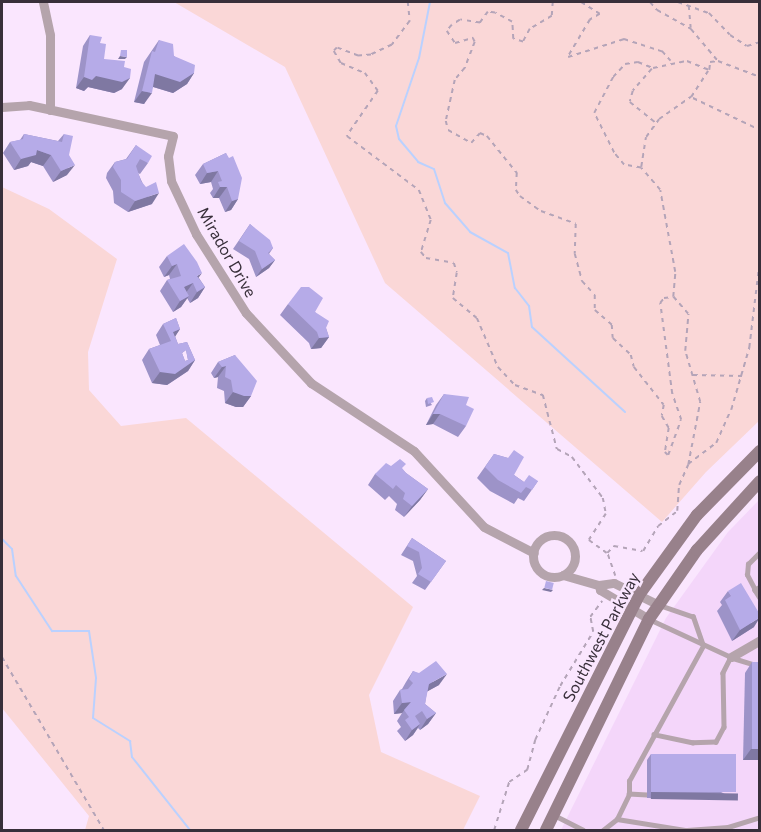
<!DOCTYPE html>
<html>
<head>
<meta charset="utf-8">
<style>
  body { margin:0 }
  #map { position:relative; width:761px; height:832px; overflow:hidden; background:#fae6fe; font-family:Commissioner,sans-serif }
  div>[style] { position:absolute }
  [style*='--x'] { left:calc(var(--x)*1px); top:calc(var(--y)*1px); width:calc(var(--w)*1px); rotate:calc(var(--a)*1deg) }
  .built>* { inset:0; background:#f4d6fa }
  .green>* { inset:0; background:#fad7d7 }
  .stream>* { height:2px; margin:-1px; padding:0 1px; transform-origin:1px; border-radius:1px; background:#bad1ff }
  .path>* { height:1.5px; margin-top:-0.75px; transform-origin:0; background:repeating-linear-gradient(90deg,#b4a4b8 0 4.5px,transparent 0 9px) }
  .service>* { height:4.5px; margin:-2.25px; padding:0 2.25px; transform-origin:2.25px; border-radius:2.25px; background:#b5a4ac }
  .minor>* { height:9px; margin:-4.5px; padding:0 4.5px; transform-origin:4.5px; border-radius:4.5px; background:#b5a4ac }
  .minor>.ring { margin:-4.5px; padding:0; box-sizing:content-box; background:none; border:9px solid #b5a4ac; border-radius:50% }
  .secondary>* { height:12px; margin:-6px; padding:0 6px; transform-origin:6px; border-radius:6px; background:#98818b }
  .wall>* { inset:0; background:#9d93c8 }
  .shaded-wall>* { inset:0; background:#7f78a2; transform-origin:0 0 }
  .building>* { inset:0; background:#b6abe8; transform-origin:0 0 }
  span { translate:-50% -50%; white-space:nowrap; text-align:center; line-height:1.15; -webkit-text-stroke:5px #fae6fe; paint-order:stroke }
  .street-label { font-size:16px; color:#382f3a }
  .frame { position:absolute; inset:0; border:3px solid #382f3a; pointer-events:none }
</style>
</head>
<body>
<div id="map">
  <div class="built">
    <div style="clip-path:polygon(759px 500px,759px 830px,561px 830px,666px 618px,728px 532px)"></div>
  </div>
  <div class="green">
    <div style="clip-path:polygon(174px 2px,759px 2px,759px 421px,706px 472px,662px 522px,385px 283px,285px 67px)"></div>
    <div style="clip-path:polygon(2px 187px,49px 209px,117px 259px,88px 352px,89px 390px,121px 426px,186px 418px,413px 607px,369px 695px,381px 752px,480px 796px,463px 830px,85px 830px,89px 816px,2px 708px)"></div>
  </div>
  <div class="stream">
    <div style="--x:430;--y:2;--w:57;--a:101.1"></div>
    <div style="--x:419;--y:58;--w:72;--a:108.7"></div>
    <div style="--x:396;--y:126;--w:13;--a:77"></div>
    <div style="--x:399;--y:139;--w:30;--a:50"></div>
    <div style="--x:418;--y:162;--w:17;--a:24"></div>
    <div style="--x:434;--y:169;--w:36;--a:72"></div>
    <div style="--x:445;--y:203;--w:38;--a:49"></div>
    <div style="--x:470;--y:232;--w:43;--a:28.9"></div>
    <div style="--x:508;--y:253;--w:36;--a:79"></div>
    <div style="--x:515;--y:288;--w:23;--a:52"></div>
    <div style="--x:529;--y:306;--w:21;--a:82"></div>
    <div style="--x:532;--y:327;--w:126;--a:42.4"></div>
    <div style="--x:2;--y:539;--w:14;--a:45"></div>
    <div style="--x:12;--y:549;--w:27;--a:82"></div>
    <div style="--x:16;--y:576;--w:66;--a:56.8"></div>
    <div style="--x:52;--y:631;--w:37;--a:0"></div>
    <div style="--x:89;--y:631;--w:48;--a:81.5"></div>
    <div style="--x:96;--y:678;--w:40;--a:94.3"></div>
    <div style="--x:93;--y:718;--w:44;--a:31.9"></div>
    <div style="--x:130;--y:741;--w:16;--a:83"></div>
    <div style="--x:132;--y:757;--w:93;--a:51.5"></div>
  </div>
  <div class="path">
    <div style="--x:408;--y:2;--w:19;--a:84"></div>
    <div style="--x:410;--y:21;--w:30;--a:127"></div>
    <div style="--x:392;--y:45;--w:23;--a:155"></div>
    <div style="--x:371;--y:55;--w:13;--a:176"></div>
    <div style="--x:358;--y:56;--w:22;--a:-159"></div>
    <div style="--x:337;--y:48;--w:4;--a:135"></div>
    <div style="--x:334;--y:51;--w:14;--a:60"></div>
    <div style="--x:341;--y:63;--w:26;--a:23"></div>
    <div style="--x:365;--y:73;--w:22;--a:54"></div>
    <div style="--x:378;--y:91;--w:55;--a:124.6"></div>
    <div style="--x:347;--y:136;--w:90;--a:36.9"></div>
    <div style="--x:419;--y:190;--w:32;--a:68"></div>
    <div style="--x:431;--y:220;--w:34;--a:107"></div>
    <div style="--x:421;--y:252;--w:8;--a:50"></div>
    <div style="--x:426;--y:258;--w:28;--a:10"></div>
    <div style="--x:454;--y:263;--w:10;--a:73"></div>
    <div style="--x:457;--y:273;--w:25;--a:99"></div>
    <div style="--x:453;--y:298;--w:31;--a:40"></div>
    <div style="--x:477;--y:318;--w:53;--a:66.8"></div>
    <div style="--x:498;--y:367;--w:25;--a:47"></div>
    <div style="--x:515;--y:385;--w:30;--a:20"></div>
    <div style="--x:543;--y:395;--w:56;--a:75.5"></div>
    <div style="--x:557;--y:449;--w:17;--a:28"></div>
    <div style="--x:572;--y:457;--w:51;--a:52.9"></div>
    <div style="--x:603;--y:498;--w:16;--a:79"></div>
    <div style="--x:606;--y:514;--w:31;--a:123"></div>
    <div style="--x:589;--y:540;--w:22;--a:36"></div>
    <div style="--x:553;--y:2;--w:14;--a:94"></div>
    <div style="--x:552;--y:16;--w:26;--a:149"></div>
    <div style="--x:530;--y:29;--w:15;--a:118"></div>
    <div style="--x:523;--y:42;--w:10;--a:-163"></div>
    <div style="--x:513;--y:39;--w:17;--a:-93"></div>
    <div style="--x:512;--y:22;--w:19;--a:-152"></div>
    <div style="--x:495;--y:13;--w:7;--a:-172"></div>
    <div style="--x:488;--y:12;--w:14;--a:126"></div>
    <div style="--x:480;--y:23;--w:20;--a:-171"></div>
    <div style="--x:460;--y:20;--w:9;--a:148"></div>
    <div style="--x:452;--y:25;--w:8;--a:130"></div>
    <div style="--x:447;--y:31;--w:14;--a:56"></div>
    <div style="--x:455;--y:43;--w:19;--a:-16"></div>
    <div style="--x:473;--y:38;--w:4;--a:63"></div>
    <div style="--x:475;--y:42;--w:28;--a:111"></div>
    <div style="--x:465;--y:68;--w:16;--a:130"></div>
    <div style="--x:455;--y:80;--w:42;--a:102.4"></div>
    <div style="--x:446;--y:121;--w:9;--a:77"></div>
    <div style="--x:448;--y:130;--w:26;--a:29"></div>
    <div style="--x:471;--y:143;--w:13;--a:-48"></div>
    <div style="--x:480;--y:133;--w:8;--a:23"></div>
    <div style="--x:487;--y:136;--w:48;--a:51"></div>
    <div style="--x:517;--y:173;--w:17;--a:93"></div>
    <div style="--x:516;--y:190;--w:7;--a:56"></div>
    <div style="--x:520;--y:196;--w:26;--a:36"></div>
    <div style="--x:541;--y:211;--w:37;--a:20"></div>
    <div style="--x:576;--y:224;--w:30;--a:92"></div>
    <div style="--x:575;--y:254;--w:28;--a:75"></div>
    <div style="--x:582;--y:281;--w:19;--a:47"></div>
    <div style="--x:595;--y:295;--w:15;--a:90"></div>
    <div style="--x:595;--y:310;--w:23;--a:41"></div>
    <div style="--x:612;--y:325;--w:13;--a:86"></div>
    <div style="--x:613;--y:338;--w:25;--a:43"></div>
    <div style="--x:631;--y:355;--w:12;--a:76"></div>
    <div style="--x:634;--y:367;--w:48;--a:51.7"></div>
    <div style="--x:664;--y:405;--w:11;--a:100"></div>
    <div style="--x:662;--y:416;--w:14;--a:60"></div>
    <div style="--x:669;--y:428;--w:24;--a:99"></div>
    <div style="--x:665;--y:452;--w:4;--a:45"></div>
    <div style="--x:668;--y:455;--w:37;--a:-70"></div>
    <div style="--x:681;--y:420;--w:28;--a:-109"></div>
    <div style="--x:672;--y:394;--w:92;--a:-97.5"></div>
    <div style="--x:660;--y:303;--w:6;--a:-51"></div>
    <div style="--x:664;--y:298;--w:9;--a:-6"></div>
    <div style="--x:581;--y:2;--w:22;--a:32"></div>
    <div style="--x:600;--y:14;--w:12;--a:149"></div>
    <div style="--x:590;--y:20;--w:43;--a:120.7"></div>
    <div style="--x:568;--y:57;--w:59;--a:-17.8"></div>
    <div style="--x:624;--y:39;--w:40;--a:18"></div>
    <div style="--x:662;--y:51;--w:13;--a:48"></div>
    <div style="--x:650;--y:2;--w:11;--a:49"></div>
    <div style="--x:657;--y:10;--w:39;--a:29"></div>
    <div style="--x:691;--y:29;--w:42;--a:49.8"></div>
    <div style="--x:662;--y:2;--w:16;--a:0"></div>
    <div style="--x:678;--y:2;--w:33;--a:20"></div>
    <div style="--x:709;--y:13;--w:30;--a:46"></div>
    <div style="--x:730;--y:35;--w:20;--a:33"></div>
    <div style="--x:747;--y:46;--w:14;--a:-17"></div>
    <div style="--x:689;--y:6;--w:22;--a:85"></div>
    <div style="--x:652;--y:69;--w:29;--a:131"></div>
    <div style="--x:633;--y:91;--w:11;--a:105"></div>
    <div style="--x:630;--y:102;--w:32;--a:39"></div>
    <div style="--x:693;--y:98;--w:74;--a:25.5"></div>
    <div style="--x:641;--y:167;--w:30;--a:-81"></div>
    <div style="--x:646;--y:137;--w:22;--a:-54"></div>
    <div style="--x:659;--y:119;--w:39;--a:-35"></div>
    <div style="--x:691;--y:97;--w:31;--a:-57"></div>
    <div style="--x:693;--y:375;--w:49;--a:1.2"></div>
    <div style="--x:688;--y:464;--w:35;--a:-37"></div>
    <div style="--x:716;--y:443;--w:36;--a:-66"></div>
    <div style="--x:731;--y:410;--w:65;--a:-73.8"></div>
    <div style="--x:749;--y:348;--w:92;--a:-83.1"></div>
    <div style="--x:615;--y:576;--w:24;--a:-109"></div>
    <div style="--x:607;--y:553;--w:10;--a:-45"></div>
    <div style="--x:614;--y:546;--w:29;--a:10"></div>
    <div style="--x:643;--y:551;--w:29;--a:-59"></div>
    <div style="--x:658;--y:526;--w:24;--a:-38"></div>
    <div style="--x:677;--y:511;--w:26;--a:-86"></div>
    <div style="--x:679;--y:485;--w:22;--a:-66"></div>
    <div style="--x:688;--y:465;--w:64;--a:-79.2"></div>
    <div style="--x:700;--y:402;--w:53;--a:-106.4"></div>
    <div style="--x:685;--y:351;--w:37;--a:-85"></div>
    <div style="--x:688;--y:314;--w:23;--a:-131"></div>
    <div style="--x:673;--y:297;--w:25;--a:-85"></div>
    <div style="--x:675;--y:272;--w:83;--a:-100.4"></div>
    <div style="--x:660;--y:190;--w:29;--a:-131"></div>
    <div style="--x:641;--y:168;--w:17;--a:-170"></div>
    <div style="--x:624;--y:165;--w:16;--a:-130"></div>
    <div style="--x:614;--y:153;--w:45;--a:-116.6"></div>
    <div style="--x:594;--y:113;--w:41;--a:-62.2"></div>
    <div style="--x:613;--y:77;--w:18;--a:-47"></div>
    <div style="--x:625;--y:64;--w:13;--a:-9"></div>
    <div style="--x:638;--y:62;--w:16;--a:22"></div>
    <div style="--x:653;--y:68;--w:35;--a:-12"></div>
    <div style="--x:687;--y:61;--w:24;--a:22"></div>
    <div style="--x:709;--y:70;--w:8;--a:-83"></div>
    <div style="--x:710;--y:62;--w:8;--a:-7"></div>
    <div style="--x:718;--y:61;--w:45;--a:20.9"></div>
    <div style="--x:2;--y:657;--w:201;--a:59.5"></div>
    <div style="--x:494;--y:830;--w:50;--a:-72.6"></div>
    <div style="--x:509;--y:782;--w:22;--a:-34"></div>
    <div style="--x:527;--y:770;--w:31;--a:-75"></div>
    <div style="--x:535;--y:740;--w:60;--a:-65.2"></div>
    <div style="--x:560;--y:686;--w:63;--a:-58.6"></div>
    <div style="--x:593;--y:632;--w:15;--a:-101"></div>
    <div style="--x:590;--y:617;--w:20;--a:-53"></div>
  </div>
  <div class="service">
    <div style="--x:760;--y:587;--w:6;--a:149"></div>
    <div style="--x:755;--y:590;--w:9;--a:58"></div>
    <div style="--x:755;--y:590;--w:17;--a:-118"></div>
    <div style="--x:747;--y:575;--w:11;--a:-85"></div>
    <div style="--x:748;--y:564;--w:17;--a:-45"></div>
    <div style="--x:649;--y:619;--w:90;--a:24.9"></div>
    <div style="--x:731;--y:657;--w:18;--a:117"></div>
    <div style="--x:723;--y:673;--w:54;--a:88.9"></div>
    <div style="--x:724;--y:727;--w:17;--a:118"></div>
    <div style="--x:716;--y:742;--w:23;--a:178"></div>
    <div style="--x:693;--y:743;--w:40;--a:-168"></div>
    <div style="--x:733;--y:658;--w:28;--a:17"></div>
    <div style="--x:647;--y:795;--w:18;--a:-177"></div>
    <div style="--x:629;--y:794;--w:13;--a:-90"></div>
    <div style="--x:629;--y:781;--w:154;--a:-61.3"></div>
    <div style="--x:703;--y:646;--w:31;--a:-109"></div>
    <div style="--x:693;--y:617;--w:34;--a:-161"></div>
    <div style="--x:556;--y:816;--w:30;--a:27"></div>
    <div style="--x:617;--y:819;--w:70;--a:9.1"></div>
    <div style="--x:603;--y:830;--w:18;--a:-38"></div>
    <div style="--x:617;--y:819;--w:28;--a:-64"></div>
    <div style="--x:687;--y:830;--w:41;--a:-4.2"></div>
    <div style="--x:728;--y:827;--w:34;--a:-17"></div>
  </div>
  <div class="minor">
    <div style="--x:43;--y:2;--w:34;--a:78"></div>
    <div style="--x:50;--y:35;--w:75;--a:90"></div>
    <div style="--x:2;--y:107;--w:27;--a:-4"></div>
    <div style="--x:29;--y:105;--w:147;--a:12.1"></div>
    <div style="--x:173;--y:136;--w:21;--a:104"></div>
    <div style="--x:168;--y:156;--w:25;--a:83"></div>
    <div style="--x:171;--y:181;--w:59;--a:64.7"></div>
    <div style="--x:196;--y:234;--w:93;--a:57.7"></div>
    <div style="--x:246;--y:313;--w:96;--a:47.1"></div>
    <div style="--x:311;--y:383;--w:123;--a:33.4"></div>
    <div style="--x:414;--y:451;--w:103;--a:47.4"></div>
    <div style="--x:484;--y:527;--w:56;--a:27.5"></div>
    <div class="ring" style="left:533px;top:535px;width:33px;height:33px"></div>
    <div style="--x:563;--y:575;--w:37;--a:16"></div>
    <div style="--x:599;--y:585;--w:5;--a:79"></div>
    <div style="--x:600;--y:590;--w:57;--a:30.6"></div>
    <div style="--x:599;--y:585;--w:15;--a:-8"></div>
    <div style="--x:614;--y:583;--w:50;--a:26.1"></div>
    <div style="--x:731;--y:657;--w:34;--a:-30"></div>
  </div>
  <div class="secondary">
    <div style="--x:521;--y:830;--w:263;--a:-63.3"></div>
    <div style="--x:639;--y:595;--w:99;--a:-54.1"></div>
    <div style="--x:697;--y:515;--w:90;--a:-45.5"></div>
    <div style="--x:546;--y:830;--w:235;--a:-64"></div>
    <div style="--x:649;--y:619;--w:84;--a:-55.2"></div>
    <div style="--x:697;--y:550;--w:93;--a:-47.6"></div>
  </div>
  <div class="wall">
    <div style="clip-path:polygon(90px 35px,104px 59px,122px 89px,114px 93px,88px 87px,84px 91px,76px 88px,83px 46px)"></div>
    <div style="clip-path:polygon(159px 40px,174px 56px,194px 73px,187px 84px,173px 93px,153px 87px,144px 104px,134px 102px,144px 62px)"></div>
    <div style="clip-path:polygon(24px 134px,58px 141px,64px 134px,69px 155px,67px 175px,53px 182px,43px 166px,31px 162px,28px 166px,14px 170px,3px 153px,10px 142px,20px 140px)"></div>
    <div style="clip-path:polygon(136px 145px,148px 163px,140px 174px,138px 173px,152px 204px,128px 212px,114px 203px,113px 191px,106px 178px,107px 173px,115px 162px,126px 159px)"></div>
    <div style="clip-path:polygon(226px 153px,238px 199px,231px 210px,225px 212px,219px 198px,213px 198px,210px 193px,213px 189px,211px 182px,200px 184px,195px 175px,203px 164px)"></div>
    <div style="clip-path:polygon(250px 224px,273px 248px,269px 254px,275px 260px,269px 268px,256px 277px,249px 259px,233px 249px)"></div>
    <div style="clip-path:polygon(167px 256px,199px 278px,205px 287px,198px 298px,190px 303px,187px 298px,181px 307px,173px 312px,160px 291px,167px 280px,170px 279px,169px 275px,164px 277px,159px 267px)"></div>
    <div style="clip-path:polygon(288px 304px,315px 312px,326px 328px,329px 337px,321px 348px,311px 349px,309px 343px,280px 315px)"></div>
    <div style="clip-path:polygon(evenodd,176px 318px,180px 329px,175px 336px,178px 344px,187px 342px,195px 360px,188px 371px,167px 385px,152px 383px,142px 360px,149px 349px,160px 345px,156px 335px,163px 324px,176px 318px,186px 350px,188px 360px,185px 361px,182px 353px,186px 350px)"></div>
    <div style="clip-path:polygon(235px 355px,251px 396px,243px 407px,236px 407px,225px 403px,224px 391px,217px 388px,218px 377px,214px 378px,211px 373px,218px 362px)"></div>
    <div style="clip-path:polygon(444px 394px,466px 405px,466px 426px,458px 437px,433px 424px,426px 425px,436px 405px)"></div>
    <div style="clip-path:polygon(427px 398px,432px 405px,426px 407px,425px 401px)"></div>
    <div style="clip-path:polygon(494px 454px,508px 458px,514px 475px,524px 482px,538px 481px,524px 501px,518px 498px,514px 504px,490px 491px,477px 478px)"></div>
    <div style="clip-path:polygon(391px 466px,402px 469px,406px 473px,428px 489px,420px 500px,404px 517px,395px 510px,397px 504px,389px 496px,385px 500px,368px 485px,375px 474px)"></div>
    <div style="clip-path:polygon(412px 538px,446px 561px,425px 590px,412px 583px,417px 576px,413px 561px,401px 555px)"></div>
    <div style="clip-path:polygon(728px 591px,754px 627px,732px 641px,717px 611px,722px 605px,720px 602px)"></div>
    <div style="clip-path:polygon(752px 662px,759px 760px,743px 760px,745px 673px)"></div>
    <div style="clip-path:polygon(413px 671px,439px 685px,427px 691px,425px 704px,436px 713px,428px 724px,420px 730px,418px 728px,413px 735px,405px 741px,397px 731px,401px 727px,397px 721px,402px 713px,394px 714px,393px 701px,400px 690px,402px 689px,406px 682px)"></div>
    <div style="clip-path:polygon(651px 754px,734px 799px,647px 798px,647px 760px)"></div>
  </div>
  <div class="shaded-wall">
    <div style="clip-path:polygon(120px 56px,127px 57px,125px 59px,118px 59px)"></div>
    <div style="clip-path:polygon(194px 73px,187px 84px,173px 93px,147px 85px,155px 74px)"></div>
    <div style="clip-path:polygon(96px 76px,130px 78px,122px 89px,114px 93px,88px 87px,84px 91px,76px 88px,84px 77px)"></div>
    <div style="clip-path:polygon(142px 91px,152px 93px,144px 104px,134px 102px)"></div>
    <div style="clip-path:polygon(37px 150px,51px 155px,43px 166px,31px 162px,28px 166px,14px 170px,21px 159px)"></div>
    <div style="clip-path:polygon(75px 165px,67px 175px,53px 182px,61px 171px)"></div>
    <div style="clip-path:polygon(218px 171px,211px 182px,200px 184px,207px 173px)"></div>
    <div style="clip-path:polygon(220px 187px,227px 187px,219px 198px,213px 198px)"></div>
    <div style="clip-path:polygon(159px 193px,152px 204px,128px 212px,135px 201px)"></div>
    <div style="clip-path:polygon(238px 199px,231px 210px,225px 212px,232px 201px)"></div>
    <div style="clip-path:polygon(275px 260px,269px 268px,256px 277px,262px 269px)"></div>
    <div style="clip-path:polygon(177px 264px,169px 275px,164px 277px,172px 266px)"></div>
    <div style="clip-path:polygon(202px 273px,194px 284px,193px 283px,185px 294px,184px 287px,197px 276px)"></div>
    <div style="clip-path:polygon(205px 287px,198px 298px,190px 303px,197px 292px)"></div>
    <div style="clip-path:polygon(189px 296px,181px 307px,173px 312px,180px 301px)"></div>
    <div style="clip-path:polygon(180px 329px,173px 340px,173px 332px)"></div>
    <div style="clip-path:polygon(329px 337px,321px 348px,311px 349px,319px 338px)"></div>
    <div style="clip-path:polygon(195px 360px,188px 371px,167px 385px,152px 383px,160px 372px)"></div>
    <div style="clip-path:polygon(226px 366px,218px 377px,214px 378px,222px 367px)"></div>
    <div style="clip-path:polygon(233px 392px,251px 396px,243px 407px,236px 407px,225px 403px)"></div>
    <div style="clip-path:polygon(433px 414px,440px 414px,433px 424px,426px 425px)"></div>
    <div style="clip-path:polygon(428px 489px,420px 500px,404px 517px,412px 506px)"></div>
    <div style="clip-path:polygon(544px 588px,553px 590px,551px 592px,542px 590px)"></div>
    <div style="clip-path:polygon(759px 618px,759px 619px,754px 627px,732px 641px,740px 630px)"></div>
    <div style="clip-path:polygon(447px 674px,439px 685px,421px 695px,429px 684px)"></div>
    <div style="clip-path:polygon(411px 702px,402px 713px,394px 714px,402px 703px)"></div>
    <div style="clip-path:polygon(436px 713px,428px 724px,420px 730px,427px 719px)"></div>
    <div style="clip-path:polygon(420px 724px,413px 735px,405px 741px,412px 730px)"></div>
    <div style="clip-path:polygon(751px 749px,759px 749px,759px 760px,743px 760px)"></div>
    <div style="left:651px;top:792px;width:87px;height:7px;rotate:1deg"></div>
  </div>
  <div class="building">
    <div style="clip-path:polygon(90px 35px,102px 37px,100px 43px,106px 44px,104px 59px,125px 61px,124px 67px,131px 69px,130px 78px,122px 82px,96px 76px,92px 80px,84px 77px)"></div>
    <div style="clip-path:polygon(159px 40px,173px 44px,174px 56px,195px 65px,194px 73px,180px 82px,155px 74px,152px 93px,142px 91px,152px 51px,155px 52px)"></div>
    <div style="clip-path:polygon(121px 50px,127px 50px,127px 57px,120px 56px)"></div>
    <div style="clip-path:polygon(24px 134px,62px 142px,64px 134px,73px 136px,69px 155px,75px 165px,61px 171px,51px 155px,37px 150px,36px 155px,21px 159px,10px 142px,23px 139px)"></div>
    <div style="clip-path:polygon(136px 145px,152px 156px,148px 163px,140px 159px,136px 166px,141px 181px,146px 187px,156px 182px,159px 193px,135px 201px,121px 192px,121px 180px,113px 167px,115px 162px,127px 159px)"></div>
    <div style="clip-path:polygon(226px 153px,229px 158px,233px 156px,242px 178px,238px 199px,232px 201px,227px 187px,220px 187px,218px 182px,222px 181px,218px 171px,207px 173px,203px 164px)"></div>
    <div style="clip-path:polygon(250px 224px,270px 240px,273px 248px,268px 253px,275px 260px,262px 269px,255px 251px,239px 241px)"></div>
    <div style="clip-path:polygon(184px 244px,197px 262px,202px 273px,197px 276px,205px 287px,197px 292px,193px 283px,184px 287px,189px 296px,180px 301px,167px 280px,181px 276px,177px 264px,172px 266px,167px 256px)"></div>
    <div style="clip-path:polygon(301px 287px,309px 287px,323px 298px,315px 312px,329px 321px,326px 328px,329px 337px,319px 338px,317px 332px,288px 304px)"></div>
    <div style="clip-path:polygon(evenodd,176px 318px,180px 329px,173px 332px,178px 344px,187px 342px,195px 360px,175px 374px,160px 372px,149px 349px,171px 341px,163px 324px,176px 318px,186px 350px,188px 360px,185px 361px,182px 353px,186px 350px)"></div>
    <div style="clip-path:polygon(235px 355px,257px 381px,251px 396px,244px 396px,233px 392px,231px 380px,225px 377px,226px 366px,222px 367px,218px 362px)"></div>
    <div style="clip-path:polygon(444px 394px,469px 397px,466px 405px,474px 409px,466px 426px,440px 414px,433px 414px)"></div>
    <div style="clip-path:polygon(432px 397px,434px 402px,428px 404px,427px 398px)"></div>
    <div style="clip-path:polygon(514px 450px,524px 457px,514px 475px,524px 482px,529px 475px,538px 481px,532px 490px,526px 487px,521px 493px,498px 480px,485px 467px,494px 454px,508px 458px)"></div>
    <div style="clip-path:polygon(400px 459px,406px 464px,402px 468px,406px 473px,428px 489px,412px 506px,403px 499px,405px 493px,396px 485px,393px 489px,375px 474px,386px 463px,391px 466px)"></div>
    <div style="clip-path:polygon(412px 538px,446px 561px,431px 582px,418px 574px,422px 568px,419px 552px,407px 546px)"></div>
    <div style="left:546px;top:581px;width:8px;height:7px;rotate:14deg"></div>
    <div style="clip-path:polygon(741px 583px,759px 613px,759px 618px,740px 630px,725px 600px,731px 596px,728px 591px)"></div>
    <div style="clip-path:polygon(436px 661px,447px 674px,429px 684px,425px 704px,436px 713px,427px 719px,422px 711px,415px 716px,420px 724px,412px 730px,405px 720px,409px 717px,404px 710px,411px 702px,402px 703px,400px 690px,408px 689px,413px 683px,409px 679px,413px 671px,419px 673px)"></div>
    <div style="left:752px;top:662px;width:7px;height:87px"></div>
    <div style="left:651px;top:754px;width:85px;height:38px"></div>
  </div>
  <div class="street-label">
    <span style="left:227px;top:252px;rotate:60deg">Mirador Drive</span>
    <span style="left:601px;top:637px;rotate:-62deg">Southwest Parkway</span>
  </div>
  <div class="frame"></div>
</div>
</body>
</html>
